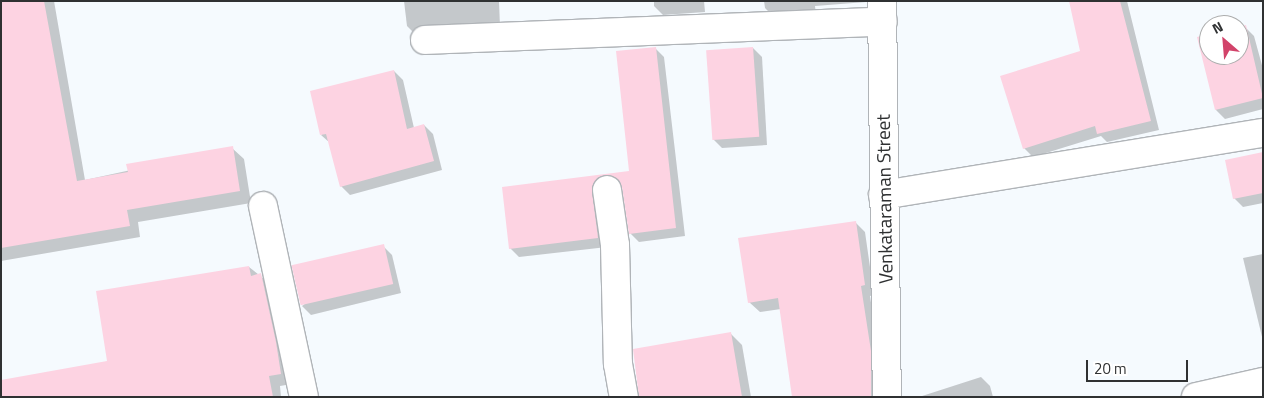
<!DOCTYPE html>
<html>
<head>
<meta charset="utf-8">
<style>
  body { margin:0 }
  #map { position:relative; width:1264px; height:398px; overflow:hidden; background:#f5fafe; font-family:"Titillium Web",sans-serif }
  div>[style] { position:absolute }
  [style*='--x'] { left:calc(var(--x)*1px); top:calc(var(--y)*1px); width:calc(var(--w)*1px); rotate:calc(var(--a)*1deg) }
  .shadow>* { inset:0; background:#0003 }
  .building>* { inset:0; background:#fdd3e2; transform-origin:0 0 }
  .roads { filter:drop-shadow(1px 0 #b0b4b8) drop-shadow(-1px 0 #b0b4b8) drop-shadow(0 1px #b0b4b8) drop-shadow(0 -1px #b0b4b8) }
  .street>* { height:28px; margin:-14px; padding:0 14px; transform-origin:14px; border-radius:14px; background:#fff }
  span { translate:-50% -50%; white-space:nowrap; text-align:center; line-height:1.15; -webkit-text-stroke:4px #fff; paint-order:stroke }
  .street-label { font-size:19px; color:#2f3132 }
  .frame { position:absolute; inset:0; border:2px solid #2f3132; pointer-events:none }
  .north { position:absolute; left:1199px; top:15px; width:50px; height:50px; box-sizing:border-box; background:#fff; border:1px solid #acadad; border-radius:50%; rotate:333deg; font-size:14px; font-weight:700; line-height:20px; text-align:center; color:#2f3132 }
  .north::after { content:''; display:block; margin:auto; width:18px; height:22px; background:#d2436a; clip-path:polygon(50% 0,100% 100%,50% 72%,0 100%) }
  .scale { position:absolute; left:1086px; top:360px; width:102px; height:22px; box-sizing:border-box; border:2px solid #2f3132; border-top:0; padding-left:6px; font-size:15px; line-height:18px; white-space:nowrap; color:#2f3132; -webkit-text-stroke:4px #fff; paint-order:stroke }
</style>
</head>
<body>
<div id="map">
  <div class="shadow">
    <div style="clip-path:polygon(1px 1px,54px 1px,85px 180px,232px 148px,244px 159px,251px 203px,138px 222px,140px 237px,1px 261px)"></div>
    <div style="clip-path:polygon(404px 1px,499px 1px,500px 27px,416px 35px,407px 26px)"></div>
    <div style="clip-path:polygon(654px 1px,704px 1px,705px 12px,663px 15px,654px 6px)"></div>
    <div style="clip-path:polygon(764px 1px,879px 1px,815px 6px,816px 15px,774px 17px,765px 8px)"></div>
    <div style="clip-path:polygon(1070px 1px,1127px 1px,1159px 130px,1107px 142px,1101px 136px,1033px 157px,1024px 148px,1081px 51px)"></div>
    <div style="clip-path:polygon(1245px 27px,1254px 36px,1263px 69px,1263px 109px,1225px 119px,1216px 110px,1199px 38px,1209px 36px,1209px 55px,1239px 55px,1239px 28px)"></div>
    <div style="clip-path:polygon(655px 48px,664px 57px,685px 236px,639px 242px,630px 233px,623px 186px,615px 183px,607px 247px,519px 257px,510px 248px,503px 188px,631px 172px)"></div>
    <div style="clip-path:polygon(753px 48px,762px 57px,767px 145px,722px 148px,713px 139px)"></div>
    <div style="clip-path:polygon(394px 71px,403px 80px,414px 128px,424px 125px,433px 134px,442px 170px,350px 195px,341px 186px,330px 143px,321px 135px)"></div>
    <div style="clip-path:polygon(1263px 153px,1263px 203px,1243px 207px,1234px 198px)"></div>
    <div style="clip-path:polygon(855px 222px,865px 232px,874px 295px,870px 296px,880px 362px,881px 397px,793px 397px,781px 309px,760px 312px,749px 302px)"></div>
    <div style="clip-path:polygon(383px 246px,392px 255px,401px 293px,311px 315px,302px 306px)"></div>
    <div style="clip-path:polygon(1263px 254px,1263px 341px,1243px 258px)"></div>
    <div style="clip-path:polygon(249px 267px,272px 285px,292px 384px,280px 386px,281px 397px,1px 397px,109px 362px)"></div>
    <div style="clip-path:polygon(731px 334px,742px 345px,751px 397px,640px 397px)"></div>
    <div style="clip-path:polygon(981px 377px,990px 386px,993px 397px,919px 397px)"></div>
  </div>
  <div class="building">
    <div style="clip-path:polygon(1px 1px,44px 1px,77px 181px,128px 172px,126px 164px,233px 146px,240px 191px,127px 210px,130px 226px,1px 248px)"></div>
    <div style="clip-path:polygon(1069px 1px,1120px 1px,1151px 121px,1097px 134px,1095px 126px,1023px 149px,1000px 76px,1080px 51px)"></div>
    <div style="clip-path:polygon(1246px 25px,1263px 98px,1215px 110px,1197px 37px,1209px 34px,1209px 55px,1239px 55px,1239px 27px)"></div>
    <div style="clip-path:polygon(656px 47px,676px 228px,629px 234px,622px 187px,619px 180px,605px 175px,597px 178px,592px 192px,598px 238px,509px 249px,502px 187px,629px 171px,616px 51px)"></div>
    <div style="left:753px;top:47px;width:90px;height:47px;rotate:86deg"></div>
    <div style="clip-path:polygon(394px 70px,407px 129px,424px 124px,434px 161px,340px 187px,326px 134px,320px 135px,310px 91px)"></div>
    <div style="clip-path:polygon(1263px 152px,1263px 193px,1233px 199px,1225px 160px)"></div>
    <div style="clip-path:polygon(856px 221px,865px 285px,861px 286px,871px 351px,871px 397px,792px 397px,778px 298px,748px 303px,738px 238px)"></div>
    <div style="left:384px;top:244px;width:41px;height:95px;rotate:77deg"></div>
    <div style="clip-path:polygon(249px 266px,251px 276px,261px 273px,276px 342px,281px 374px,269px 376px,273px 397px,1px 397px,1px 380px,107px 361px,96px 291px)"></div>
    <div style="clip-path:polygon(731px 332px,742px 397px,639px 397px,633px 349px)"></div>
  </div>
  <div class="roads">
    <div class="street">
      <div style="--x:882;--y:1;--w:396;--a:89.3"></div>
      <div style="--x:425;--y:40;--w:458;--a:-2.3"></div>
      <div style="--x:607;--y:190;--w:56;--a:81.7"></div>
      <div style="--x:615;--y:245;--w:119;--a:88.6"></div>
      <div style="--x:618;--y:364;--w:34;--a:80"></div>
      <div style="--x:883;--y:195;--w:385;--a:-9.3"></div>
      <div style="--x:263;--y:206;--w:195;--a:77.9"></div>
      <div style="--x:1196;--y:397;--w:69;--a:-12.6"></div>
    </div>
  </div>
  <div class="street-label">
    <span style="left:884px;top:199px;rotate:-91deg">Venkataraman Street</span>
  </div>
  <div class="frame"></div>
  <div class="north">N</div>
  <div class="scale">20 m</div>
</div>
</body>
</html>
